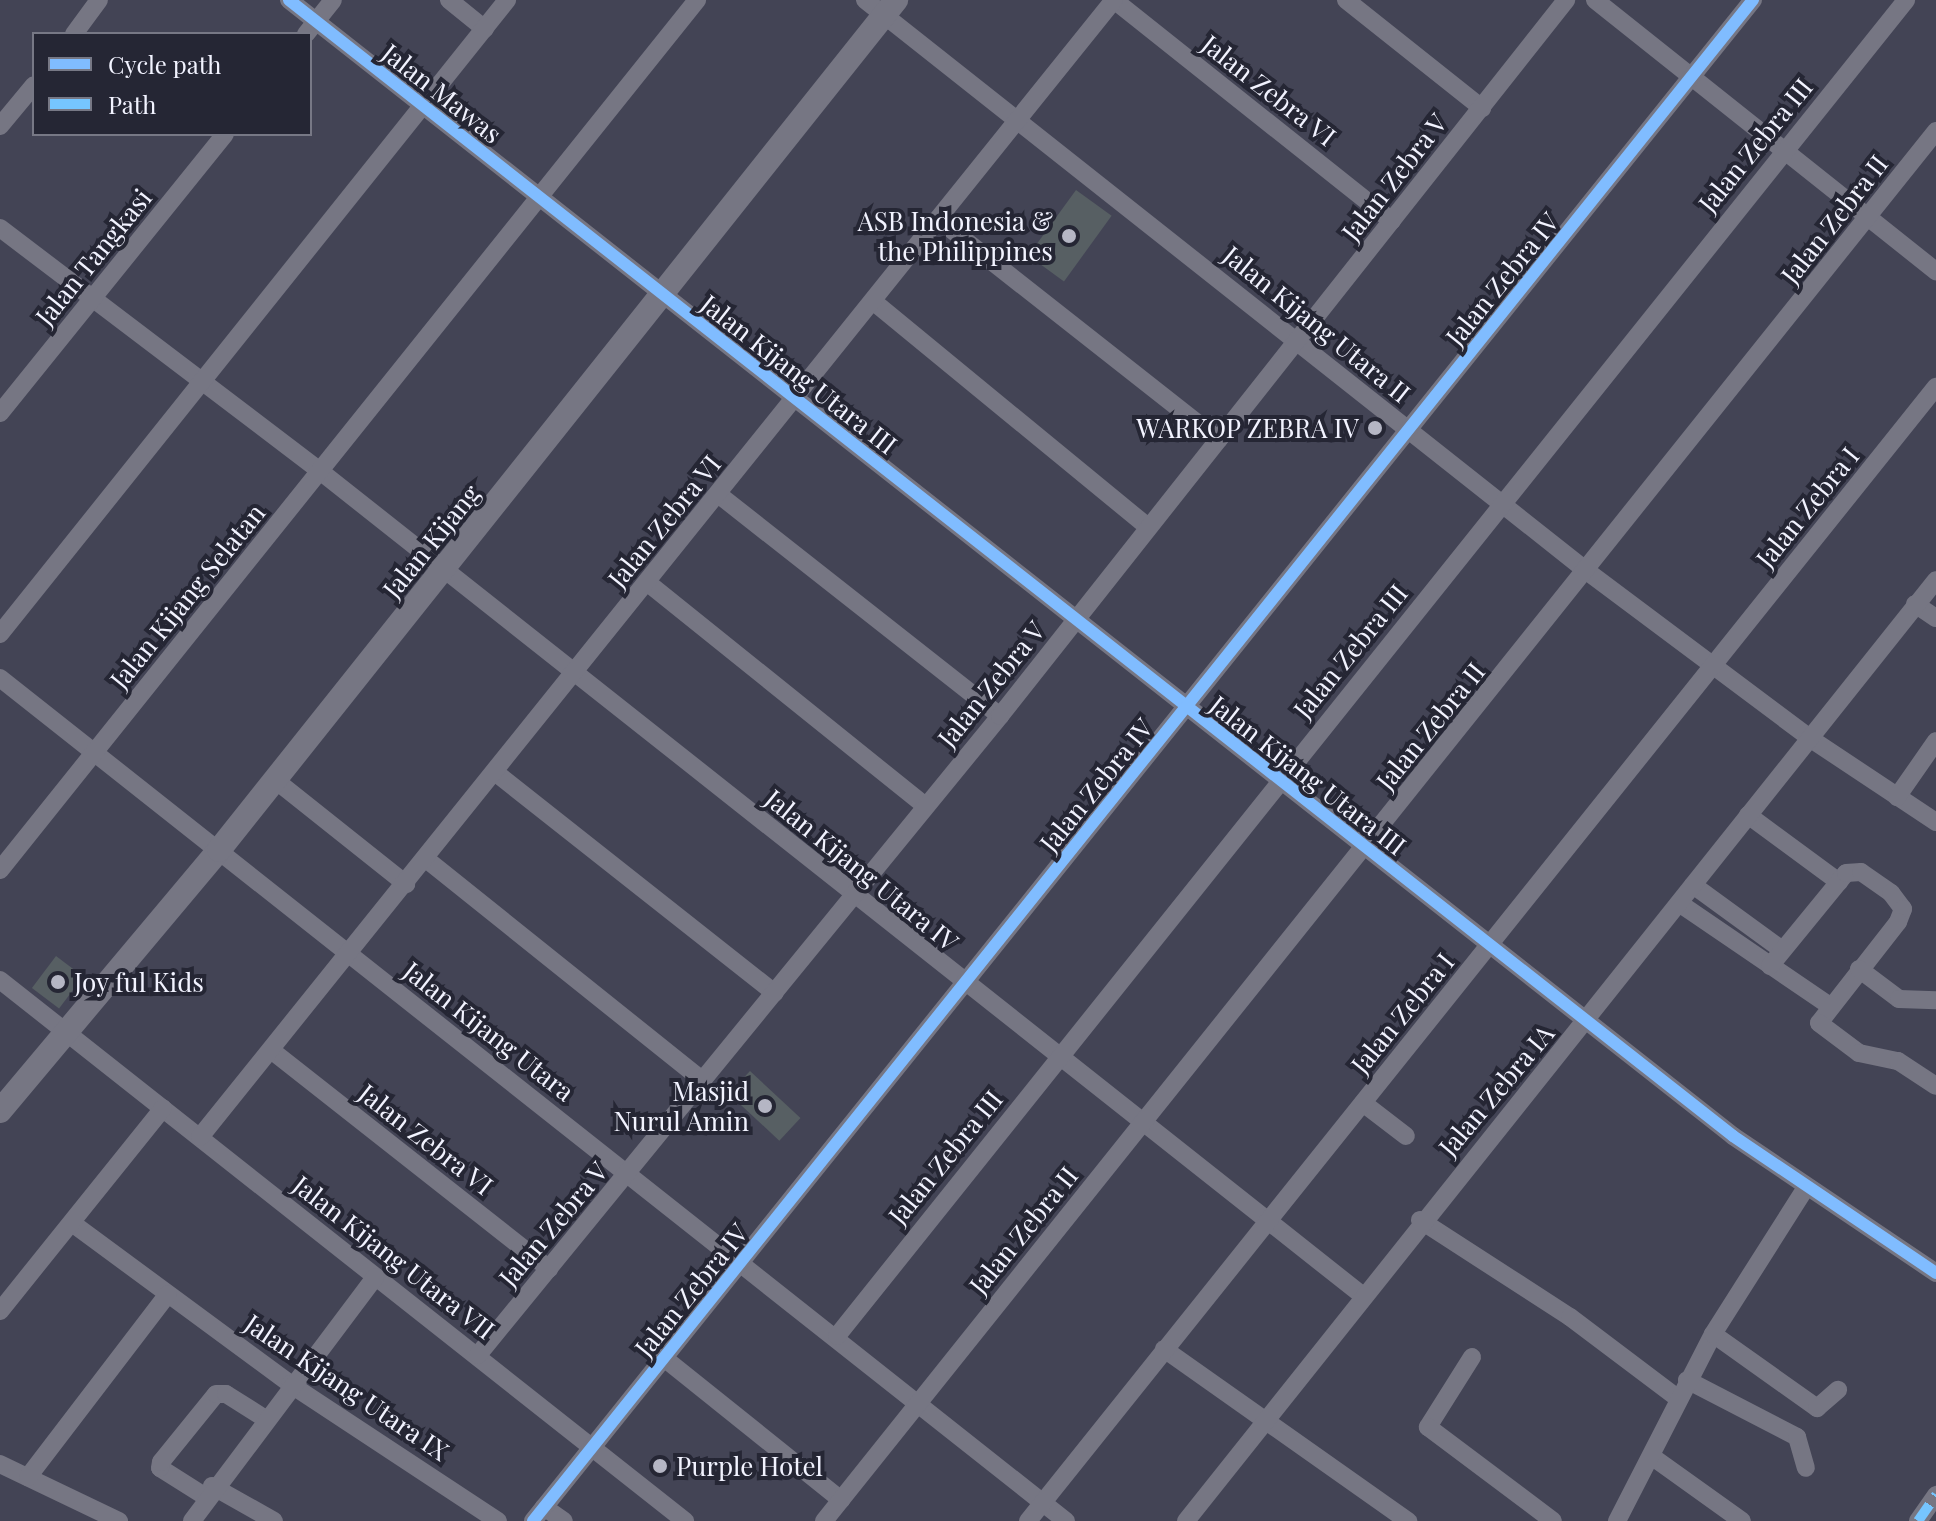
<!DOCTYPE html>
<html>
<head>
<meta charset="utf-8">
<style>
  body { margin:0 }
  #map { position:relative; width:1936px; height:1521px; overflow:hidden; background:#434455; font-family:"Playfair Display",serif }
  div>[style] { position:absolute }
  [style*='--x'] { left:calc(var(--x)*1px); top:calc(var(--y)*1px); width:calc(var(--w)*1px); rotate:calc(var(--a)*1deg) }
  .building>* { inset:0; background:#575f63; transform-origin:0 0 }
  .minor>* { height:18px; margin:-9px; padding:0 9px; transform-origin:9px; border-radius:9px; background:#767683 }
  .tertiary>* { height:24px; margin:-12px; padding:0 12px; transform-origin:12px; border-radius:12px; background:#767683 }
  .quiet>* { height:10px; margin-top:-5px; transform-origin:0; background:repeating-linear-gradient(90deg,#76c5fe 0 20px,transparent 0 30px) }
  .cycleway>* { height:12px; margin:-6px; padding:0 6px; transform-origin:6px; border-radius:6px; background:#80bcff }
  .dots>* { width:22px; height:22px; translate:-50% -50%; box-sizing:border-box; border:4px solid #252634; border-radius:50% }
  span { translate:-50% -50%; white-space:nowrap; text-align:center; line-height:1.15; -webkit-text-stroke:8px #252634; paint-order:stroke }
  .street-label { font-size:26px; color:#f2f3ff }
  .poi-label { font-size:26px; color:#f2f3ff }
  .right { translate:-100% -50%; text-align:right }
  .left { translate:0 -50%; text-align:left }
  .legend { position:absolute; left:32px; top:32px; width:280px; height:104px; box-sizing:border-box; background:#252634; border:2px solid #777885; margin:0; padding:10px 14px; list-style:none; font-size:24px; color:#f2f3ff }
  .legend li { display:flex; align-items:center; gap:16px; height:40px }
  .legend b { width:40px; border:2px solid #777885 }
</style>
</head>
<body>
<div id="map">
  <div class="building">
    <div style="left:1076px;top:190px;width:44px;height:81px;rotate:36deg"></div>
    <div style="left:56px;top:956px;width:34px;height:40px;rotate:37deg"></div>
    <div style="left:750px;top:1071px;width:69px;height:31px;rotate:43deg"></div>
  </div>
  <div class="minor">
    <div style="--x:289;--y:0;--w:1837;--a:38.19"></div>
    <div style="--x:1733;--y:1136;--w:245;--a:34"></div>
    <div style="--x:449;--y:0;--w:46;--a:38.9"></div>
    <div style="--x:865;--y:0;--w:922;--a:38.35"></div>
    <div style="--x:1588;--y:572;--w:279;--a:36.8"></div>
    <div style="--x:1811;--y:739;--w:150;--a:33.6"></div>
    <div style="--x:1114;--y:0;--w:355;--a:38.5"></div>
    <div style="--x:1346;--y:0;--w:174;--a:38.5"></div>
    <div style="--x:1595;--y:0;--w:436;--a:38.5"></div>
    <div style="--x:74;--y:34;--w:42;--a:-53.7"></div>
    <div style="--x:306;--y:34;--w:43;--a:-51.5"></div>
    <div style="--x:0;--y:126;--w:53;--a:-50.3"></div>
    <div style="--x:938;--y:219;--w:357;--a:38.2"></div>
    <div style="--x:0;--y:228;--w:402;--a:37.2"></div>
    <div style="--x:320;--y:471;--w:1330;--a:38.34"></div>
    <div style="--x:874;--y:302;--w:353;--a:39.4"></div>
    <div style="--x:0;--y:413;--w:358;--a:-51.1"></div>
    <div style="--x:718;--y:494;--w:359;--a:38.2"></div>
    <div style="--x:648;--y:583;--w:356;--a:38.8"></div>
    <div style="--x:1915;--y:604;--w:25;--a:34"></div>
    <div style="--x:0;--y:634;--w:812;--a:-51.35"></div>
    <div style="--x:0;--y:678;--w:1359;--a:38.34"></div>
    <div style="--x:496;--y:773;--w:355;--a:38.3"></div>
    <div style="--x:274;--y:779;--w:169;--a:38.5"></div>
    <div style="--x:1897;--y:797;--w:68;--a:-55.1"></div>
    <div style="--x:1748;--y:815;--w:113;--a:36.4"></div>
    <div style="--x:426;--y:859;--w:354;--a:38.7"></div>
    <div style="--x:0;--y:870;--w:1115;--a:-51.3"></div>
    <div style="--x:1693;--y:885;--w:110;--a:36.1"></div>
    <div style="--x:1679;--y:903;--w:183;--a:34.3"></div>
    <div style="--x:1770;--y:966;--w:120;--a:-50.7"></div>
    <div style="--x:1846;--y:873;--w:15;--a:-4"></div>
    <div style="--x:1861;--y:872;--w:37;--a:35"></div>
    <div style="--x:1891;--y:893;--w:20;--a:53"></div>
    <div style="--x:1903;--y:909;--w:14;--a:111"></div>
    <div style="--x:1898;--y:922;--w:128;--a:128"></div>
    <div style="--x:1819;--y:1023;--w:50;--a:36.9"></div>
    <div style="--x:1859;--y:1053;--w:40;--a:12"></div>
    <div style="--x:1898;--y:1061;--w:45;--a:33.3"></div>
    <div style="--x:1859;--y:969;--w:50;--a:36.9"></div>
    <div style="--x:1899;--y:999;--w:37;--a:2"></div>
    <div style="--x:0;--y:980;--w:873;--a:38.3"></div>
    <div style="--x:271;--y:1050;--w:354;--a:38.2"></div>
    <div style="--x:1363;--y:1103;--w:54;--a:37.5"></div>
    <div style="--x:200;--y:1137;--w:1459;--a:-51.21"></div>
    <div style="--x:1420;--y:1220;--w:179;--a:32.9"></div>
    <div style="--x:1570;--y:1317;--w:136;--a:37"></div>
    <div style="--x:72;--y:1223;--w:271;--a:36.4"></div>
    <div style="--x:290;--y:1384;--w:249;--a:33.4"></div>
    <div style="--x:0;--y:1311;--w:260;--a:-51.2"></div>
    <div style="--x:1713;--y:1334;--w:128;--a:35.4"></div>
    <div style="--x:1817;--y:1408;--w:28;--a:-41"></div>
    <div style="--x:837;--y:1336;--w:1711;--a:-51.33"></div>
    <div style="--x:1164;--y:1349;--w:299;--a:35.2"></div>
    <div style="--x:478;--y:1355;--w:825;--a:-50.75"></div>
    <div style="--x:1000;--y:716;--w:913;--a:-51.67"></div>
    <div style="--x:1472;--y:1357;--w:83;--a:122.2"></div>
    <div style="--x:1428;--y:1427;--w:156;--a:36.9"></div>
    <div style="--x:664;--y:1358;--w:227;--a:38.7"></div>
    <div style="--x:1687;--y:1380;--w:124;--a:27.4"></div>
    <div style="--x:1797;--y:1437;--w:32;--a:74"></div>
    <div style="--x:1654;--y:1458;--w:108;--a:35.6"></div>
    <div style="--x:0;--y:1464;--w:132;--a:25.6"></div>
    <div style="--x:28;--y:1477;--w:230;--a:-52.6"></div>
    <div style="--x:212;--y:1486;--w:71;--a:29.4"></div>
    <div style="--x:206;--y:1497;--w:54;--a:-147.8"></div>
    <div style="--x:160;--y:1468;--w:6;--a:-81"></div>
    <div style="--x:161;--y:1462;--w:87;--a:-51"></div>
    <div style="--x:216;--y:1394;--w:10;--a:0"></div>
    <div style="--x:226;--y:1394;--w:45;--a:32.3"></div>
    <div style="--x:544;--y:1507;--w:24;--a:35"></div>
    <div style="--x:192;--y:1521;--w:305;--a:-53.1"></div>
    <div style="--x:533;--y:1521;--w:1950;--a:-51.27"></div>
    <div style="--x:824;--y:1521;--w:1780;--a:-51.34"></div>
    <div style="--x:1028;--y:1521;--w:1453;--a:-51.32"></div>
    <div style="--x:1186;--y:1521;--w:1203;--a:-51.44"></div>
    <div style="--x:1617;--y:1521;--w:210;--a:-62.8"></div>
    <div style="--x:1713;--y:1334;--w:172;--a:-57.6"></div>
    <div style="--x:1918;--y:1521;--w:32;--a:-55"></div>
  </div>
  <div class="tertiary">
    <div style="--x:0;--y:1111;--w:341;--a:-50"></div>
    <div style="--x:219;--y:850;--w:1087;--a:-51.46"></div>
  </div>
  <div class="quiet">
    <div style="--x:1918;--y:1521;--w:32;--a:-55"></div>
  </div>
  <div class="cycleway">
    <div style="--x:289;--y:0;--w:1837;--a:38.19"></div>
    <div style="--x:1733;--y:1136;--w:245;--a:34"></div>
    <div style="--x:533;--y:1521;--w:1950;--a:-51.27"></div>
  </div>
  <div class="dots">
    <div style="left:1069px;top:236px;background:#b5b6c4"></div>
    <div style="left:1375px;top:428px;background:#b5b6c4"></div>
    <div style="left:58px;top:982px;background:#b5b6c4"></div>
    <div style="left:765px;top:1106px;background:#b5b6c4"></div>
    <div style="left:660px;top:1466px;background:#b5b6c4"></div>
  </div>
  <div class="street-label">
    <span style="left:1269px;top:90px;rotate:38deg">Jalan Zebra VI</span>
    <span style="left:442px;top:93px;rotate:38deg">Jalan Mawas</span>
    <span style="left:1755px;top:145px;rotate:-51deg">Jalan Zebra III</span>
    <span style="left:1394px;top:177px;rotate:-52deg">Jalan Zebra V</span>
    <span style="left:1834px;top:219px;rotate:-52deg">Jalan Zebra II</span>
    <span style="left:93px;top:257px;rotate:-51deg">Jalan Tangkasi</span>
    <span style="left:1502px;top:279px;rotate:-51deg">Jalan Zebra IV</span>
    <span style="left:1317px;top:324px;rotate:39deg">Jalan Kijang Utara II</span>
    <span style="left:799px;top:374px;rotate:38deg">Jalan Kijang Utara III</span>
    <span style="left:1807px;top:507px;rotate:-51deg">Jalan Zebra I</span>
    <span style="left:664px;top:521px;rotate:-51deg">Jalan Zebra VI</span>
    <span style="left:431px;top:541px;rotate:-51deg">Jalan Kijang</span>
    <span style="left:187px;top:596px;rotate:-51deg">Jalan Kijang Selatan</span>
    <span style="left:1350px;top:651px;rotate:-51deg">Jalan Zebra III</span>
    <span style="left:991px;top:684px;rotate:-51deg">Jalan Zebra V</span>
    <span style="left:1430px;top:726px;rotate:-51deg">Jalan Zebra II</span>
    <span style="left:1308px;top:775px;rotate:38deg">Jalan Kijang Utara III</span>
    <span style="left:1096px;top:785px;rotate:-51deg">Jalan Zebra IV</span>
    <span style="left:862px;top:870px;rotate:39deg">Jalan Kijang Utara IV</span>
    <span style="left:1402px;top:1013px;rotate:-51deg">Jalan Zebra I</span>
    <span style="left:489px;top:1031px;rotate:38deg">Jalan Kijang Utara</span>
    <span style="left:1496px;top:1090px;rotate:-50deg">Jalan Zebra IA</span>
    <span style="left:426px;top:1139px;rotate:38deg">Jalan Zebra VI</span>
    <span style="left:945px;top:1157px;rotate:-51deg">Jalan Zebra III</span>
    <span style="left:553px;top:1224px;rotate:-50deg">Jalan Zebra V</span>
    <span style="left:1023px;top:1230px;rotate:-51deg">Jalan Zebra II</span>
    <span style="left:394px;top:1257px;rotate:38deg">Jalan Kijang Utara VII</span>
    <span style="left:691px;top:1290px;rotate:-51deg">Jalan Zebra IV</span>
    <span style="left:347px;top:1387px;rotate:34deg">Jalan Kijang Utara IX</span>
  </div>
  <div class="poi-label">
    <span class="right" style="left:1053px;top:236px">ASB Indonesia &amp;<br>the Philippines</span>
    <span class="right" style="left:1359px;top:428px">WARKOP ZEBRA IV</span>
    <span class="left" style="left:74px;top:982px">Joy ful Kids</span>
    <span class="right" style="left:749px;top:1106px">Masjid<br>Nurul Amin</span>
    <span class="left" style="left:676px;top:1466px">Purple Hotel</span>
  </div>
  <ul class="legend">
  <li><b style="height:10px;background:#80bcff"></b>Cycle path</li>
  <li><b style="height:10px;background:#76c5fe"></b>Path</li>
  </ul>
</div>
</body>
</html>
